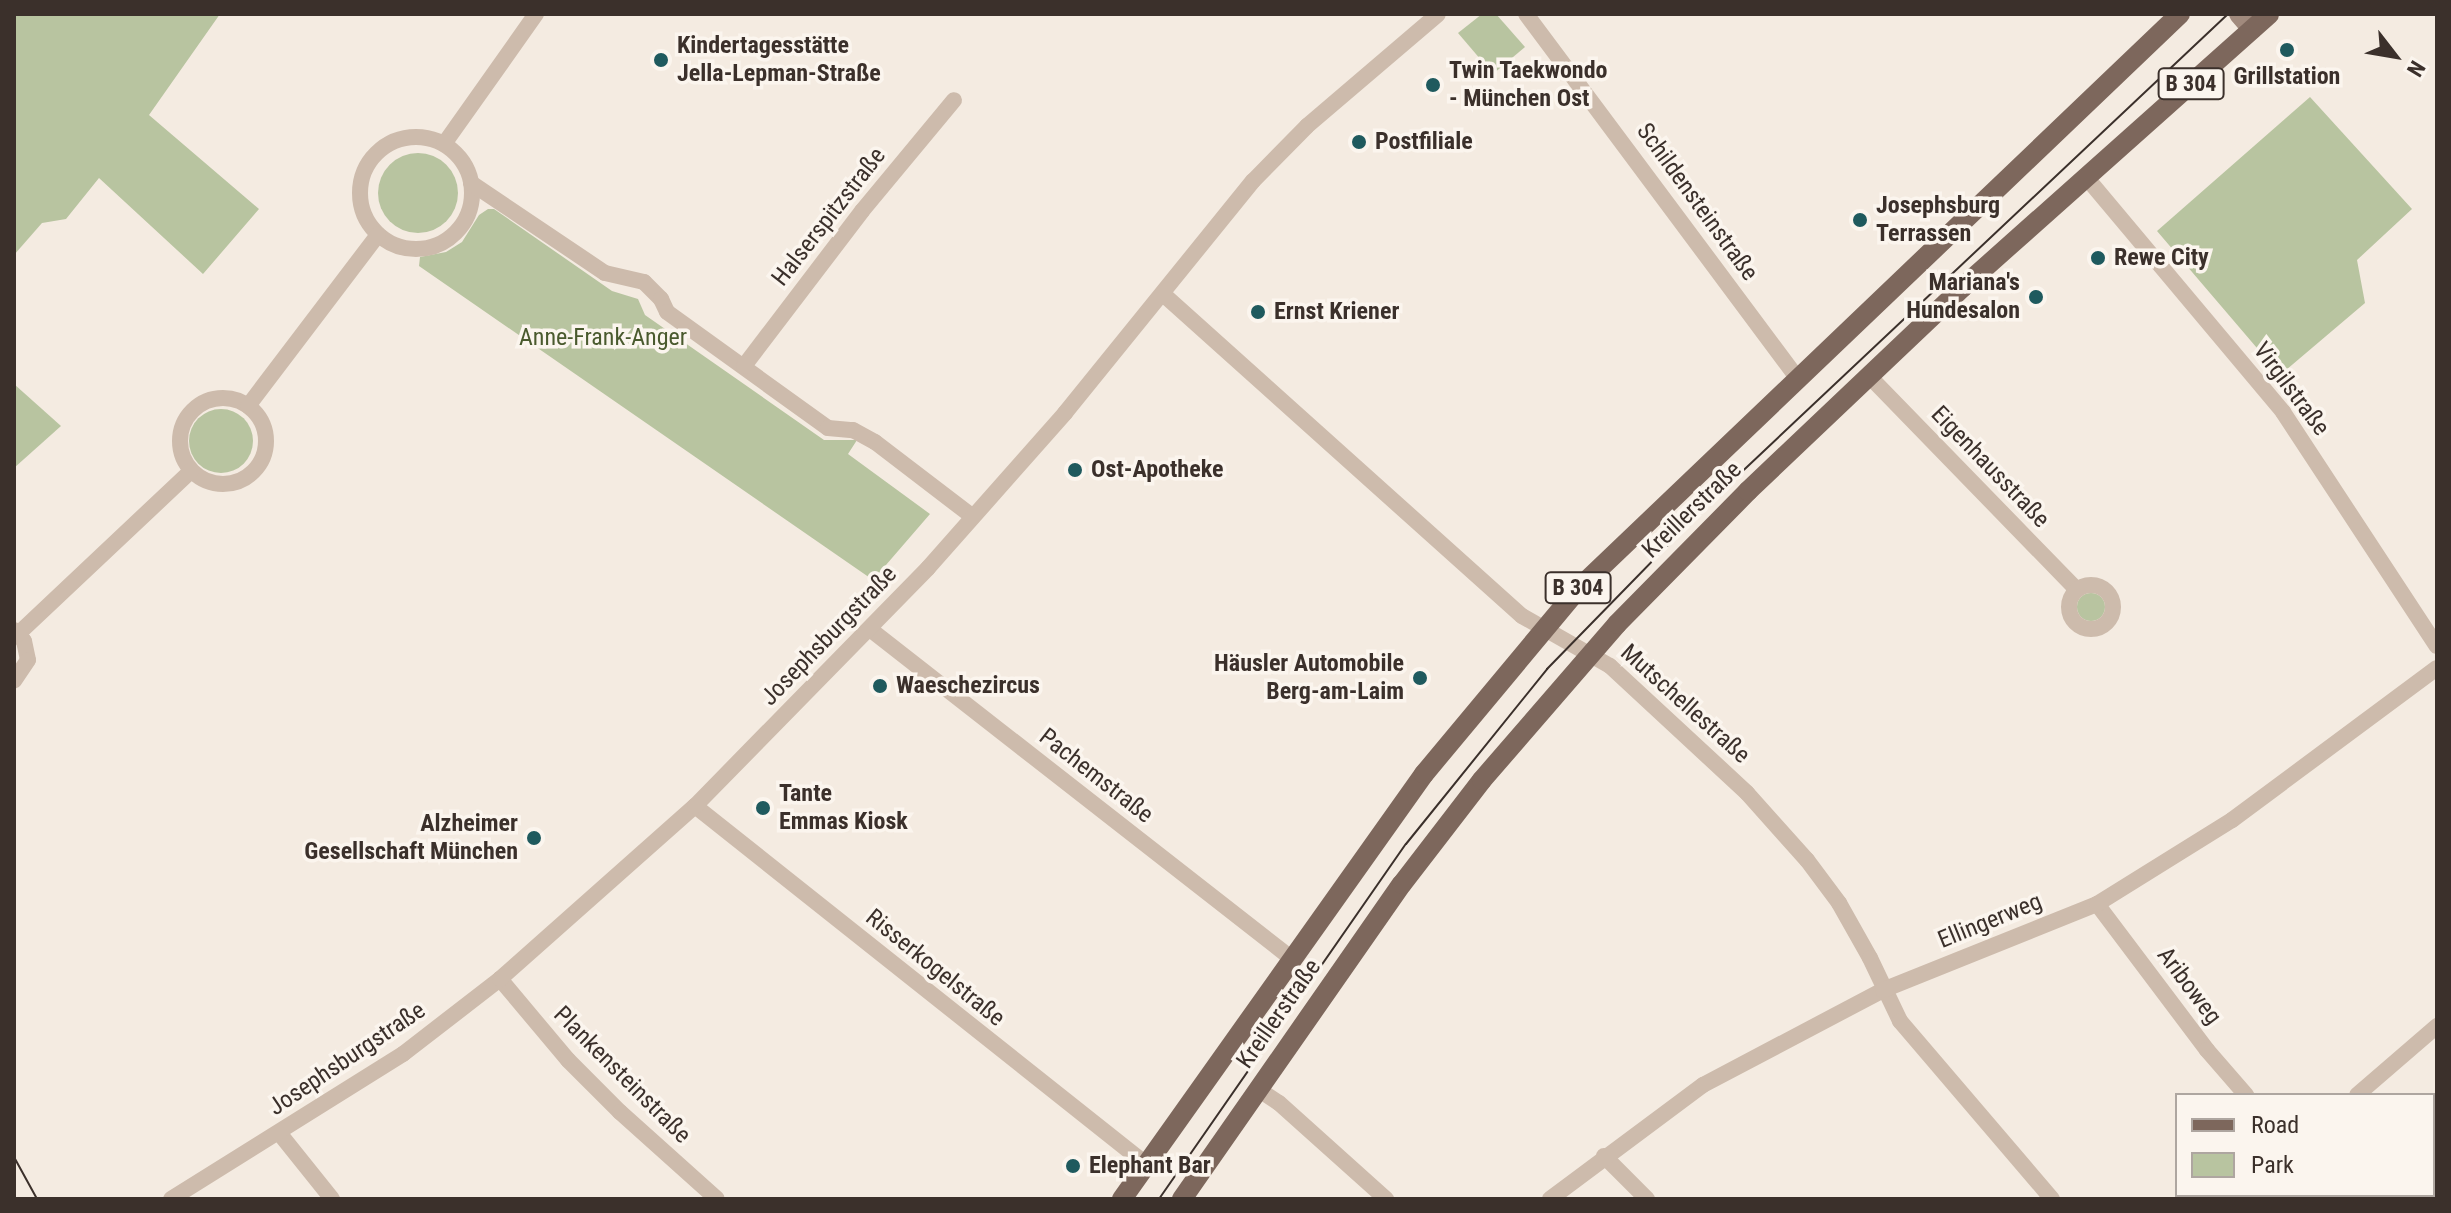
<!DOCTYPE html>
<html>
<head>
<meta charset="utf-8">
<style>
  body { margin:0 }
  #map { position:relative; width:2451px; height:1213px; overflow:hidden; background:#f4ebe1; font-family:"Roboto Condensed",sans-serif }
  div>[style] { position:absolute }
  [style*='--x'] { left:calc(var(--x)*1px); top:calc(var(--y)*1px); width:calc(var(--w)*1px); rotate:calc(var(--a)*1deg) }
  .green>* { inset:0; background:#b8c4a0 }
  .round { border-radius:50% }
  .street>* { height:16px; margin:-8px; padding:0 8px; transform-origin:8px; border-radius:8px; background:#cdbbac }
  .street>.ring { margin:-8px; padding:0; box-sizing:content-box; background:none; border:16px solid #cdbbac; border-radius:50% }
  .secondary>* { height:20px; margin:-10px; padding:0 10px; transform-origin:10px; border-radius:10px; background:#a18a7d }
  .primary>* { height:20px; margin:-10px; padding:0 10px; transform-origin:10px; border-radius:10px; background:#7d675c }
  .tram>* { height:2px; margin:-1px; padding:0 1px; transform-origin:1px; border-radius:1px; background:#3b302b }
  .dots>* { width:22px; height:22px; translate:-50% -50%; box-sizing:border-box; border:4px solid #fbf5ee; border-radius:50% }
  span { translate:-50% -50%; white-space:nowrap; text-align:center; line-height:1.15; -webkit-text-stroke:7px #fbf5ee; paint-order:stroke }
  .shield-label span { padding:2px 6px; background:#fbf5ee; border:2px solid; border-radius:6px; -webkit-text-stroke-width:0 }
  .shield-label { font-size:22px; color:#3b302b; font-weight:700 }
  .poi-label { font-size:24px; color:#3b302b; font-weight:700 }
  .left { translate:0 -50%; text-align:left }
  .right { translate:-100% -50%; text-align:right }
  .street-label { font-size:24px; color:#3b302b }
  .park-label { font-size:24px; color:#4a5a2e }
  .frame { position:absolute; inset:0; border:16px solid #3b302b; pointer-events:none }
  .legend { position:absolute; left:2175px; top:1093px; width:260px; height:104px; box-sizing:border-box; background:#fbf5ee; border:2px solid #aea6a0; margin:0; padding:10px 14px; list-style:none; font-size:24px; color:#3b302b }
  .legend li { display:flex; align-items:center; gap:16px; height:40px }
  .legend b { width:40px; border:2px solid #aea6a0 }
  .north { position:absolute; left:2355px; top:16px; width:80px; height:80px; -webkit-text-stroke:6px #fbf5ee; paint-order:stroke; rotate:121deg; font-size:22px; font-weight:700; line-height:32px; text-align:center; color:#3b302b }
  .north::after { content:''; display:block; margin:auto; width:28px; height:36px; background:#3b302b; clip-path:polygon(50% 0,100% 100%,50% 72%,0 100%) }
</style>
</head>
<body>
<div id="map">
  <div class="green">
    <div style="clip-path:polygon(14px 14px,220px 14px,149px 115px,259px 209px,203px 274px,99px 178px,66px 219px,42px 223px,14px 255px)"></div>
    <div style="clip-path:polygon(1482px 14px,1496px 14px,1525px 47px,1493px 74px,1458px 33px)"></div>
    <div style="clip-path:polygon(2310px 97px,2412px 209px,2357px 260px,2365px 303px,2280px 375px,2157px 231px)"></div>
    <div class="round" style="left:378px;top:153px;width:80px;height:80px"></div>
    <div style="clip-path:polygon(488px 209px,494px 209px,612px 291px,638px 299px,645px 315px,824px 440px,857px 440px,848px 454px,930px 514px,873px 580px,419px 266px,420px 257px,446px 252px,462px 242px,479px 215px)"></div>
    <div style="clip-path:polygon(14px 384px,61px 426px,14px 468px)"></div>
    <div class="round" style="left:189px;top:409px;width:64px;height:64px"></div>
    <div class="round" style="left:2077px;top:593px;width:28px;height:28px"></div>
  </div>
  <div class="street">
    <div style="--x:1526;--y:14;--w:457;--a:53.3"></div>
    <div class="ring" style="left:360px;top:137px;width:96px;height:96px"></div>
    <div style="--x:444;--y:144;--w:159;--a:-54.7"></div>
    <div style="--x:2086;--y:177;--w:307;--a:50"></div>
    <div style="--x:2283;--y:412;--w:280;--a:56.7"></div>
    <div style="--x:471;--y:183;--w:161;--a:33.9"></div>
    <div style="--x:605;--y:273;--w:40;--a:13"></div>
    <div style="--x:644;--y:282;--w:24;--a:45"></div>
    <div style="--x:661;--y:299;--w:14;--a:65"></div>
    <div style="--x:667;--y:312;--w:198;--a:35.8"></div>
    <div style="--x:828;--y:428;--w:25;--a:5"></div>
    <div style="--x:853;--y:430;--w:25;--a:29"></div>
    <div style="--x:875;--y:442;--w:123;--a:37.4"></div>
    <div style="--x:1163;--y:294;--w:482;--a:41.9"></div>
    <div style="--x:1522;--y:616;--w:101;--a:29.6"></div>
    <div style="--x:1610;--y:666;--w:187;--a:42.8"></div>
    <div style="--x:1747;--y:793;--w:90;--a:48.2"></div>
    <div style="--x:1807;--y:860;--w:54;--a:53.3"></div>
    <div style="--x:1839;--y:903;--w:63;--a:60.6"></div>
    <div style="--x:1870;--y:958;--w:70;--a:64.5"></div>
    <div style="--x:1900;--y:1021;--w:234;--a:49.5"></div>
    <div style="--x:744;--y:366;--w:195;--a:-52.7"></div>
    <div style="--x:862;--y:211;--w:144;--a:-50.3"></div>
    <div style="--x:1869;--y:376;--w:298;--a:45.8"></div>
    <div class="ring" style="left:180px;top:398px;width:70px;height:70px"></div>
    <div style="--x:248;--y:406;--w:215;--a:-52.8"></div>
    <div class="ring" style="left:2069px;top:585px;width:28px;height:28px"></div>
    <div style="--x:14;--y:630;--w:15;--a:48"></div>
    <div style="--x:24;--y:641;--w:19;--a:78"></div>
    <div style="--x:28;--y:660;--w:25;--a:124"></div>
    <div style="--x:871;--y:630;--w:533;--a:37.99"></div>
    <div style="--x:18;--y:634;--w:238;--a:-43.3"></div>
    <div style="--x:695;--y:806;--w:577;--a:38.46"></div>
    <div style="--x:2097;--y:904;--w:183;--a:53"></div>
    <div style="--x:2207;--y:1050;--w:60;--a:49.1"></div>
    <div style="--x:500;--y:979;--w:106;--a:50"></div>
    <div style="--x:568;--y:1060;--w:74;--a:45"></div>
    <div style="--x:620;--y:1112;--w:130;--a:41.9"></div>
    <div style="--x:1258;--y:1089;--w:25;--a:34"></div>
    <div style="--x:1279;--y:1103;--w:144;--a:41.9"></div>
    <div style="--x:2357;--y:1095;--w:106;--a:-40.8"></div>
    <div style="--x:280;--y:1134;--w:83;--a:51.3"></div>
    <div style="--x:1604;--y:1156;--w:61;--a:45"></div>
    <div style="--x:2330;--y:1195;--w:5;--a:53"></div>
    <div style="--x:171;--y:1199;--w:274;--a:-32"></div>
    <div style="--x:403;--y:1054;--w:123;--a:-37.7"></div>
    <div style="--x:500;--y:979;--w:261;--a:-41.6"></div>
    <div style="--x:695;--y:806;--w:333;--a:-45.6"></div>
    <div style="--x:928;--y:568;--w:207;--a:-48.5"></div>
    <div style="--x:1065;--y:413;--w:299;--a:-51"></div>
    <div style="--x:1253;--y:181;--w:77;--a:-45.5"></div>
    <div style="--x:1307;--y:126;--w:172;--a:-40.5"></div>
    <div style="--x:1550;--y:1199;--w:191;--a:-36.7"></div>
    <div style="--x:1703;--y:1085;--w:204;--a:-27.8"></div>
    <div style="--x:1883;--y:990;--w:231;--a:-21.9"></div>
    <div style="--x:2097;--y:904;--w:159;--a:-31.9"></div>
    <div style="--x:2232;--y:820;--w:255;--a:-36.6"></div>
  </div>
  <div class="secondary">
    <div style="--x:2239;--y:14;--w:20;--a:49"></div>
  </div>
  <div class="primary">
    <div style="--x:1122;--y:1199;--w:521;--a:-54.6"></div>
    <div style="--x:1424;--y:774;--w:242;--a:-50.2"></div>
    <div style="--x:1579;--y:588;--w:831;--a:-43.68"></div>
    <div style="--x:1182;--y:1199;--w:384;--a:-55.1"></div>
    <div style="--x:1402;--y:884;--w:131;--a:-52.4"></div>
    <div style="--x:1482;--y:780;--w:206;--a:-49.1"></div>
    <div style="--x:1617;--y:624;--w:187;--a:-45.4"></div>
    <div style="--x:1748;--y:491;--w:296;--a:-43.5"></div>
    <div style="--x:1963;--y:287;--w:410;--a:-41.7"></div>
  </div>
  <div class="tram">
    <div style="--x:14;--y:1157;--w:48;--a:61.3"></div>
    <div style="--x:1159;--y:1199;--w:432;--a:-55.2"></div>
    <div style="--x:1406;--y:844;--w:225;--a:-51.1"></div>
    <div style="--x:1547;--y:669;--w:239;--a:-45.7"></div>
    <div style="--x:1714;--y:498;--w:706;--a:-43.28"></div>
  </div>
  <div class="dots">
    <div style="left:2287px;top:50px;background:#1f5a5e"></div>
    <div style="left:661px;top:60px;background:#1f5a5e"></div>
    <div style="left:1433px;top:85px;background:#1f5a5e"></div>
    <div style="left:1359px;top:142px;background:#1f5a5e"></div>
    <div style="left:1860px;top:220px;background:#1f5a5e"></div>
    <div style="left:2098px;top:258px;background:#1f5a5e"></div>
    <div style="left:2036px;top:297px;background:#1f5a5e"></div>
    <div style="left:1258px;top:312px;background:#1f5a5e"></div>
    <div style="left:1075px;top:470px;background:#1f5a5e"></div>
    <div style="left:1420px;top:678px;background:#1f5a5e"></div>
    <div style="left:880px;top:686px;background:#1f5a5e"></div>
    <div style="left:763px;top:808px;background:#1f5a5e"></div>
    <div style="left:534px;top:838px;background:#1f5a5e"></div>
    <div style="left:1073px;top:1166px;background:#1f5a5e"></div>
  </div>
  <div class="shield-label">
    <span style="left:2191px;top:84px">B 304</span>
    <span style="left:1578px;top:588px">B 304</span>
  </div>
  <div class="poi-label">
    <span class="left" style="left:677px;top:60px">Kindertagesstätte<br>Jella-Lepman-Straße</span>
    <span class="left" style="left:1449px;top:85px">Twin Taekwondo<br>- München Ost</span>
    <span style="left:2287px;top:77px">Grillstation</span>
    <span class="left" style="left:1375px;top:142px">Postfiliale</span>
    <span class="left" style="left:1876px;top:220px">Josephsburg<br>Terrassen</span>
    <span class="left" style="left:2114px;top:258px">Rewe City</span>
    <span class="right" style="left:2020px;top:297px">Mariana's<br>Hundesalon</span>
    <span class="left" style="left:1274px;top:312px">Ernst Kriener</span>
    <span class="left" style="left:1091px;top:470px">Ost-Apotheke</span>
    <span class="right" style="left:1404px;top:678px">Häusler Automobile<br>Berg-am-Laim</span>
    <span class="left" style="left:896px;top:686px">Waeschezircus</span>
    <span class="left" style="left:779px;top:808px">Tante<br>Emmas Kiosk</span>
    <span class="right" style="left:518px;top:838px">Alzheimer<br>Gesellschaft München</span>
    <span class="left" style="left:1089px;top:1166px">Elephant Bar</span>
  </div>
  <div class="street-label">
    <span style="left:1697px;top:202px;rotate:54deg">Schildensteinstraße</span>
    <span style="left:829px;top:217px;rotate:-52deg">Halserspitzstraße</span>
    <span style="left:2291px;top:389px;rotate:53deg">Virgilstraße</span>
    <span style="left:1990px;top:467px;rotate:46deg">Eigenhausstraße</span>
    <span style="left:1692px;top:510px;rotate:-44deg">Kreillerstraße</span>
    <span style="left:829px;top:636px;rotate:-46deg">Josephsburgstraße</span>
    <span style="left:1685px;top:704px;rotate:42deg">Mutschellestraße</span>
    <span style="left:1096px;top:776px;rotate:38deg">Pachemstraße</span>
    <span style="left:1990px;top:921px;rotate:-22deg">Ellingerweg</span>
    <span style="left:935px;top:968px;rotate:39deg">Risserkogelstraße</span>
    <span style="left:2189px;top:986px;rotate:53deg">Ariboweg</span>
    <span style="left:1279px;top:1014px;rotate:-55deg">Kreillerstraße</span>
    <span style="left:347px;top:1059px;rotate:-34deg">Josephsburgstraße</span>
    <span style="left:622px;top:1075px;rotate:45deg">Plankensteinstraße</span>
  </div>
  <div class="park-label">
    <span style="left:603px;top:338px">Anne-Frank-Anger</span>
  </div>
  <div class="frame"></div>
  <ul class="legend">
  <li><b style="height:10px;background:#7d675c"></b>Road</li>
  <li><b style="height:22px;background:#b8c4a0"></b>Park</li>
  </ul>
  <div class="north">N</div>
</div>
</body>
</html>
